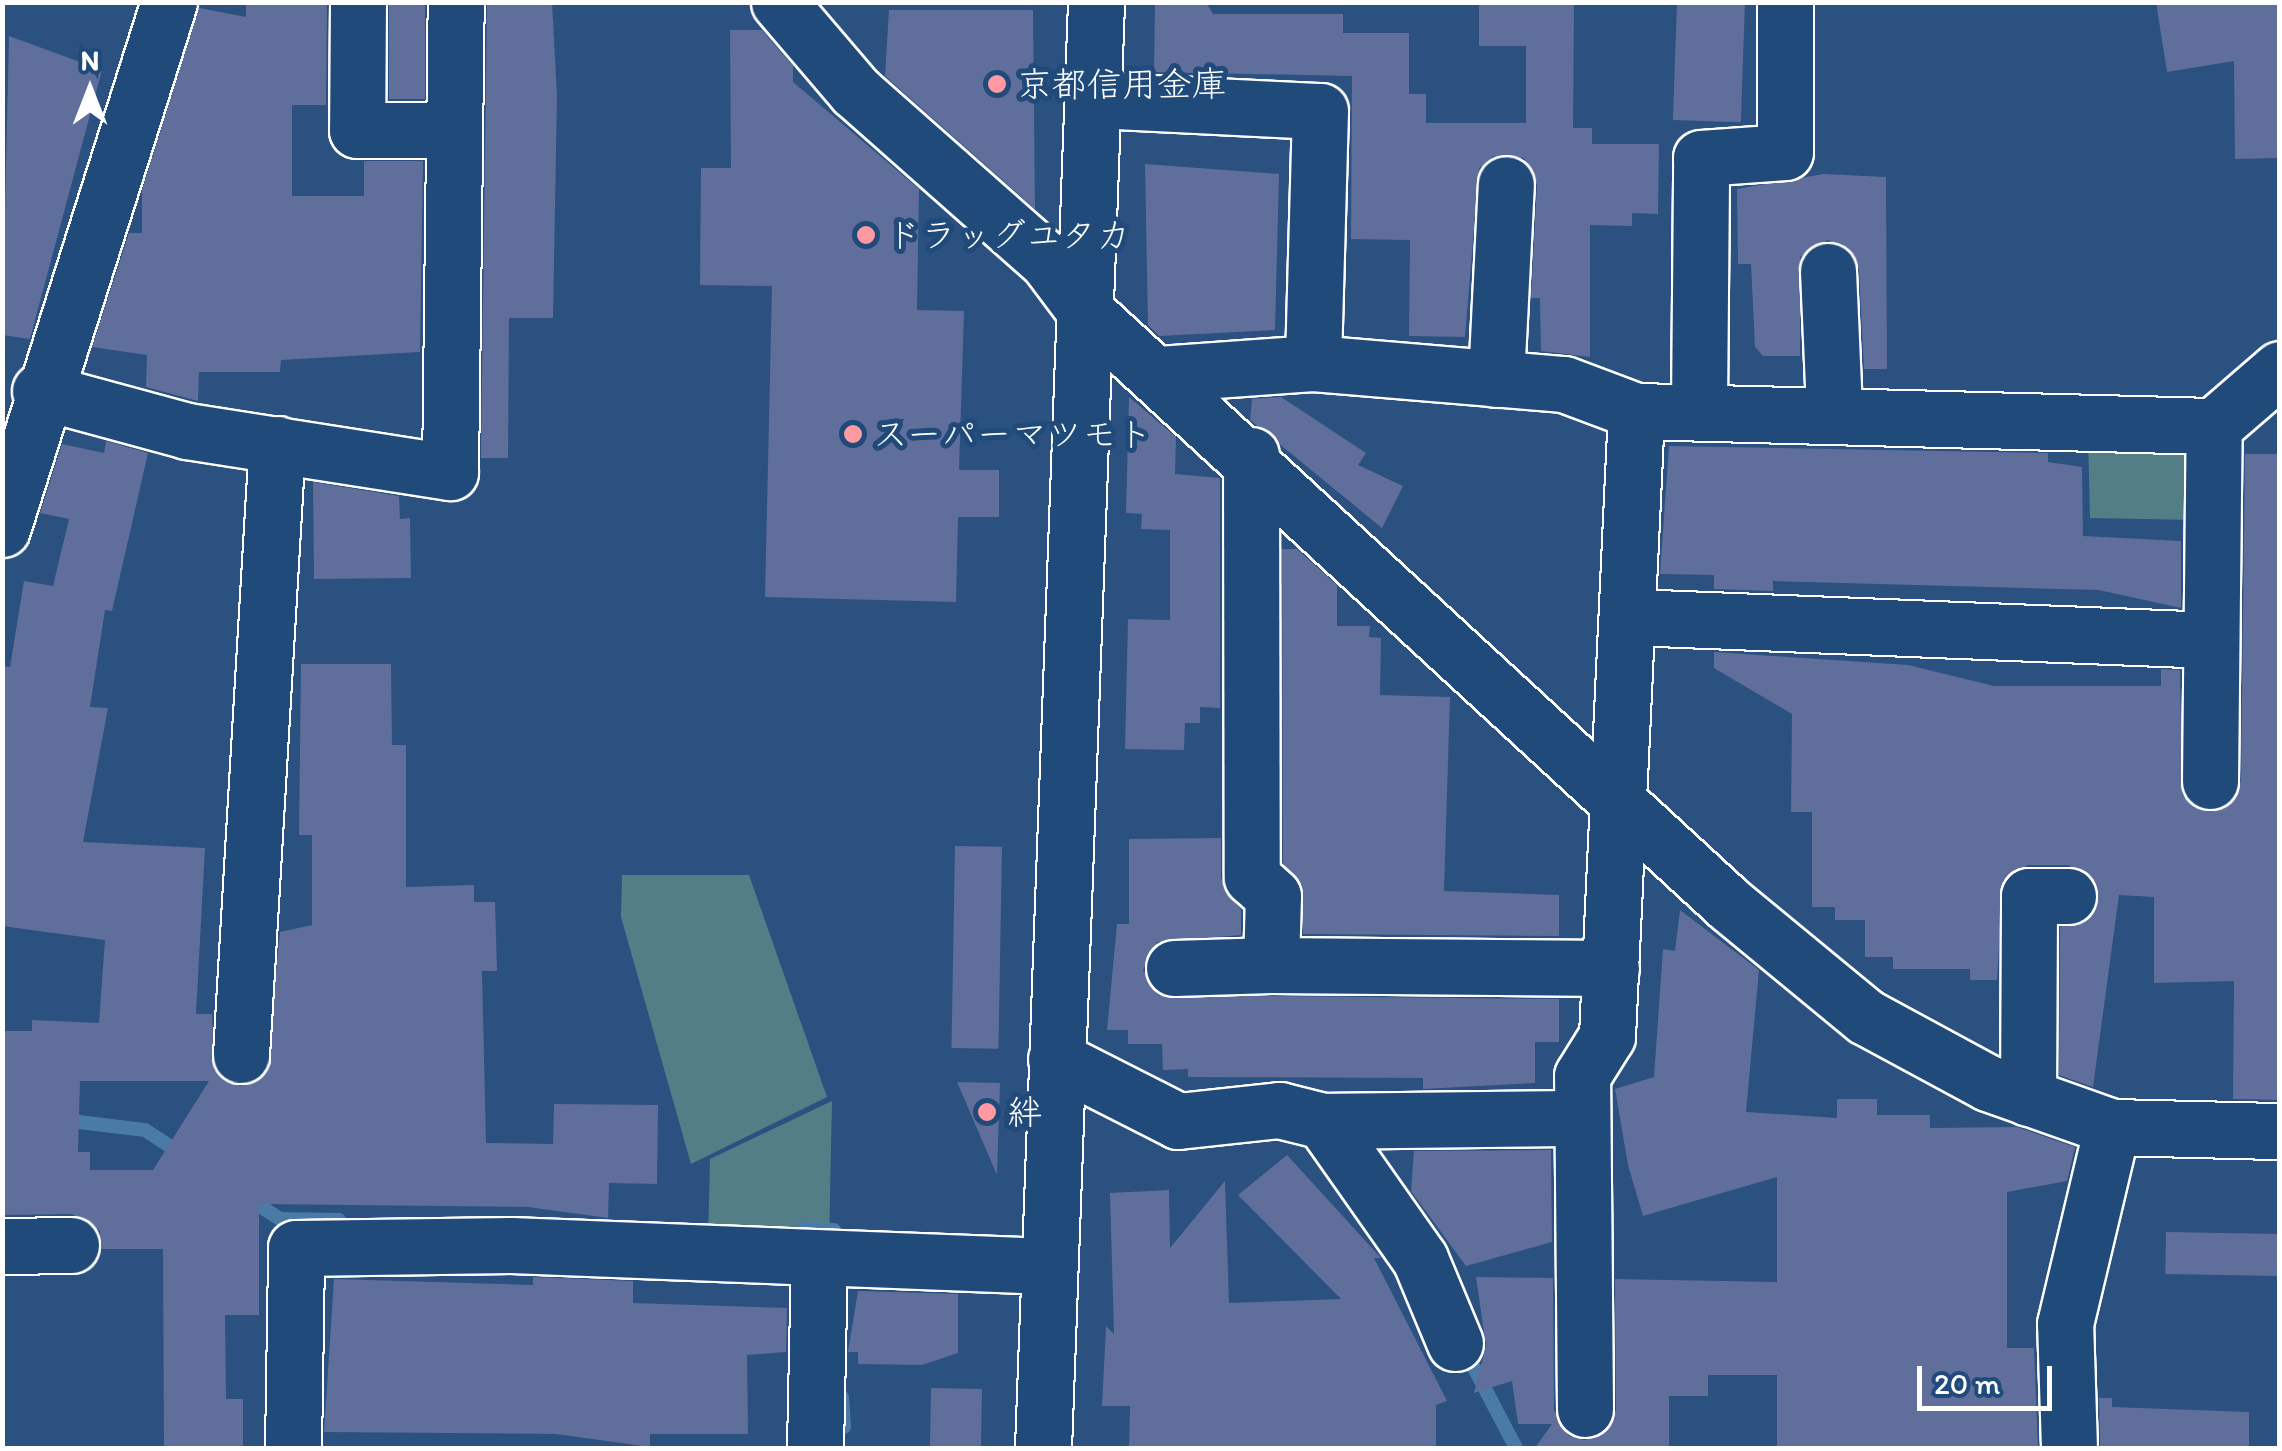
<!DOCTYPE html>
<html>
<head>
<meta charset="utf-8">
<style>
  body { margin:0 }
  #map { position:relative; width:2282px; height:1451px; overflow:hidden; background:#2b5180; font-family:Itim,"Klee One",sans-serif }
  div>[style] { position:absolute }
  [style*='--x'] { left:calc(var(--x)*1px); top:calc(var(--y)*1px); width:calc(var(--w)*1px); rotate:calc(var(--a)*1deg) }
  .green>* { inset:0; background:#537e86 }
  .stream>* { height:14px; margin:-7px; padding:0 7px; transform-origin:7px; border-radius:7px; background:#4a7ba7 }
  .building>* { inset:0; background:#5f6e9a; transform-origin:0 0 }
  .roads { filter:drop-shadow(2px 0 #fff) drop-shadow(-2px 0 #fff) drop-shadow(0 2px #fff) drop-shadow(0 -2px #fff) }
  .minor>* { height:55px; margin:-27.5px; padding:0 27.5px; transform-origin:27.5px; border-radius:27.5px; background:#1f4a7a }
  .tertiary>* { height:55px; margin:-27.5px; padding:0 27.5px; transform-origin:27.5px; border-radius:27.5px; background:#1f4a7a }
  .dots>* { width:28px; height:28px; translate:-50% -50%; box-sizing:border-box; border:5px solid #1f4a7a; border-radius:50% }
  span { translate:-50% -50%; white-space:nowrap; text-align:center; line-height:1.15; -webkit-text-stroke:10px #1f4a7a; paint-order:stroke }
  .poi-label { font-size:35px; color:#fff }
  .left { translate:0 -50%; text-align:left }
  .frame { position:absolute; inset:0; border:5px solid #fff; pointer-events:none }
  .north { position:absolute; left:40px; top:40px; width:100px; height:100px; -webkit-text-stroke:8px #1f4a7a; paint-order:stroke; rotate:0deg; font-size:28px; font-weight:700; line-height:40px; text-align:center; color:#fff }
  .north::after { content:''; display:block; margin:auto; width:35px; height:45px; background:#fff; clip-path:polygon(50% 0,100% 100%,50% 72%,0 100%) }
  .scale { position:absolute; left:1917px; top:1366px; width:135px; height:45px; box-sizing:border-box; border:5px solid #fff; border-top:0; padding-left:12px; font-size:30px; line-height:35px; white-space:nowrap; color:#fff; -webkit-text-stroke:8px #1f4a7a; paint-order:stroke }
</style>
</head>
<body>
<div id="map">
  <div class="green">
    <div style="clip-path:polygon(2088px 437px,2181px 442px,2198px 458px,2197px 520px,2090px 518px)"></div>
    <div style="clip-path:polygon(622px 875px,749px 875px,827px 1097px,691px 1164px,621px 917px)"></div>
    <div style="clip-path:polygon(832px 1101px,829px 1245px,708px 1241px,710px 1159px)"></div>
  </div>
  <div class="stream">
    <div style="--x:63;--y:1120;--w:83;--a:7"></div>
    <div style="--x:145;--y:1130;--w:45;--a:33.3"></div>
    <div style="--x:243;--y:1195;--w:44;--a:33"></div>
    <div style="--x:280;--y:1219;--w:59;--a:1"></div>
    <div style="--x:803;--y:1229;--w:31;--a:2"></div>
    <div style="--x:1470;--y:1360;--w:99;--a:62.4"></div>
    <div style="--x:842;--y:1397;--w:30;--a:86"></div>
  </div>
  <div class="building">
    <div style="clip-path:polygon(246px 2px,327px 2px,326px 105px,292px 105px,292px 196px,364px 196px,364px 161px,423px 161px,420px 352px,281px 360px,280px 372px,199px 372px,198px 401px,146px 387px,147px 355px,92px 347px,129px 233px,142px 233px,142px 190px,199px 8px,246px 17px)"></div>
    <div style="left:389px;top:2px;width:36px;height:97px"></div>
    <div style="clip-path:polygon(487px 2px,552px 2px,557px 96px,553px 318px,509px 318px,508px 458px,481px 458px)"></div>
    <div style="clip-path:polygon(1155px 2px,1206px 2px,1213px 14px,1343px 14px,1343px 33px,1409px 33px,1409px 94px,1426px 94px,1426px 123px,1526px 123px,1526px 46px,1479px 46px,1479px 2px,1574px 2px,1573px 128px,1592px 128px,1592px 144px,1659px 144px,1658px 214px,1632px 213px,1632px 226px,1590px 225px,1590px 357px,1541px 351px,1540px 298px,1531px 298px,1537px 185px,1524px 158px,1493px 156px,1479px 168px,1465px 337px,1409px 336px,1410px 240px,1351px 239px,1352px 76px,1154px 72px)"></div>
    <div style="left:1677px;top:2px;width:68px;height:118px;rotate:2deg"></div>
    <div style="clip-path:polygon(2156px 2px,2280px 2px,2280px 158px,2235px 159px,2234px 61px,2167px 72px)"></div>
    <div style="clip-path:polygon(889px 10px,1033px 10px,1035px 209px,885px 76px)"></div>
    <div style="clip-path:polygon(730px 30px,762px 30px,793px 66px,793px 82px,919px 189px,917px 310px,964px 311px,959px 470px,999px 470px,999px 517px,958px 517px,956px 602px,765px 597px,772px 286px,700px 285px,701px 168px,731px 168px)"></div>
    <div style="clip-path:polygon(9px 36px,102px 70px,30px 339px,2px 335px)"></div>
    <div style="clip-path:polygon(1145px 164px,1279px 174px,1275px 330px,1159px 336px,1148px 325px)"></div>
    <div style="clip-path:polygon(1824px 174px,1886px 177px,1887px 369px,1864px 369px,1859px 269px,1843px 244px,1828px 240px,1800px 257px,1800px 356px,1763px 356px,1755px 347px,1751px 264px,1738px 264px,1737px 189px)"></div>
    <div style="clip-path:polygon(1129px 397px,1176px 437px,1175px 474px,1220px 478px,1220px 708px,1200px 707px,1200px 723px,1185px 723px,1184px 750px,1125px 749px,1128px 619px,1170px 620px,1170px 530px,1141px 529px,1142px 514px,1126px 513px)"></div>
    <div style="clip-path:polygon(1281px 397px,1366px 453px,1358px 465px,1403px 486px,1382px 528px,1250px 420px,1252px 399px)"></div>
    <div style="clip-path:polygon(evenodd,106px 441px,148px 453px,112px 611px,105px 610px,90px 707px,108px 708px,83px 842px,205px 848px,196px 1014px,212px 1014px,214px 1070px,240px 1086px,266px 1073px,280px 932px,312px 925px,312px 835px,299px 835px,301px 664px,391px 664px,392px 745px,406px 745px,406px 887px,474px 885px,474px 902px,495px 902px,497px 971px,482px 971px,486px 1143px,553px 1144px,554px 1104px,658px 1105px,657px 1184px,609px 1183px,608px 1218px,528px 1207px,259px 1204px,259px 1315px,225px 1315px,226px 1399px,243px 1399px,243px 1448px,164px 1448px,163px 1249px,101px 1249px,100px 1231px,72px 1214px,2px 1215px,2px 1031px,32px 1031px,32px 1020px,99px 1023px,105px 940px,2px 926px,2px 666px,10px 667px,24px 581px,53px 586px,69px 519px,40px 513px,62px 444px,104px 453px,106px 441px,80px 1081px,209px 1081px,153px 1170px,90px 1170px,90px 1152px,78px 1152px,80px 1081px)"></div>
    <div style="clip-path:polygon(1669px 446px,2048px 453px,2048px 462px,2082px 467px,2083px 536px,2181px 541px,2181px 608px,2099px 590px,1773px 581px,1773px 591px,1714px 589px,1714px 575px,1660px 574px)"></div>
    <div style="clip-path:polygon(2245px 454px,2280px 454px,2280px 1100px,2233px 1099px,2234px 981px,2154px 983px,2154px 897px,2119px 895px,2093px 1087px,2059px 1075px,2060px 927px,2094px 912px,2094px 880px,2068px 865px,2028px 865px,2003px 880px,1997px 980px,1970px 980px,1970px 969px,1893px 969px,1893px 957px,1865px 957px,1865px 920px,1835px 920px,1835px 907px,1812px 907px,1812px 812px,1791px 812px,1792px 714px,1714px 668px,1714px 652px,1908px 665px,1994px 686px,2161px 686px,2161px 669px,2180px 670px,2182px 795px,2195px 808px,2224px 809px,2241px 781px)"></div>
    <div style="clip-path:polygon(313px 482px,399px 496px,400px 519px,410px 518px,411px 578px,314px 579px)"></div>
    <div style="clip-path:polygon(1282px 549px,1297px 549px,1337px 585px,1337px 626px,1370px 626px,1369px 637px,1381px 638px,1380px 695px,1450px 697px,1444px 891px,1559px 895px,1559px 936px,1303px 934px,1302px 885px,1283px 863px)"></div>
    <div style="clip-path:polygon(1221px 838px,1221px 878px,1241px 910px,1241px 935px,1157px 942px,1143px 970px,1158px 995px,1559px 999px,1559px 1042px,1535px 1042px,1535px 1083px,1423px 1089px,1423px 1078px,1188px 1077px,1188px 1069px,1163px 1070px,1162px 1044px,1128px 1044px,1128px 1030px,1107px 1030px,1117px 924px,1129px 924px,1129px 839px)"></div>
    <div style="left:955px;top:846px;width:47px;height:202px;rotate:1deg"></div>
    <div style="clip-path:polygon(1680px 910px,1759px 970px,1746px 1112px,1837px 1118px,1837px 1099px,1877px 1099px,1877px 1115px,1930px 1115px,1930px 1128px,2017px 1127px,2075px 1147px,2067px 1181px,2007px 1192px,2007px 1348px,2034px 1348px,2038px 1448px,1777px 1448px,1777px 1375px,1708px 1375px,1708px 1396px,1669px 1396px,1669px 1448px,1535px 1448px,1552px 1424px,1518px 1424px,1512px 1381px,1474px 1393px,1486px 1346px,1476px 1277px,1553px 1278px,1554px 1410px,1569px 1436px,1584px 1440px,1602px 1435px,1616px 1410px,1615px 1279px,1777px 1282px,1777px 1177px,1643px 1216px,1628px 1165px,1615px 1089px,1654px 1077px,1663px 949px,1675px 951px)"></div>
    <div style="clip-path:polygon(957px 1082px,1000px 1083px,997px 1175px)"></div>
    <div style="clip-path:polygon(1551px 1150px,1552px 1242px,1466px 1266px,1411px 1191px,1414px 1151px)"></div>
    <div style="clip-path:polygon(1287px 1155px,1381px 1258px,1374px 1258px,1447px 1401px,1436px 1405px,1436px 1448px,1129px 1448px,1130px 1406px,1102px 1406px,1106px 1326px,1114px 1334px,1110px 1193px,1169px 1190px,1170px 1248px,1225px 1181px,1229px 1303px,1341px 1299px,1238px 1195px)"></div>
    <div style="left:2166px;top:1232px;width:114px;height:42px;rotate:1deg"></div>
    <div style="clip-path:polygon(533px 1277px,633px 1281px,633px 1303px,787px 1308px,786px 1352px,747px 1355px,748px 1434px,650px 1434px,650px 1447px,556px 1434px,324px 1432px,334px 1279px,533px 1285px)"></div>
    <div style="clip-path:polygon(858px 1291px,958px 1294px,958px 1353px,922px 1365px,858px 1364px,858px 1352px,848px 1352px)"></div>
    <div style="left:931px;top:1388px;width:51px;height:60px;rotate:1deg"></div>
    <div style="clip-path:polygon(2099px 1398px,2112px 1398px,2112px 1407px,2249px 1412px,2249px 1448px,2100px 1448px)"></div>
  </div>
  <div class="roads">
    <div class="minor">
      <div style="--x:358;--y:2;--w:128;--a:90.4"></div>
      <div style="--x:357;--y:130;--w:97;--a:0"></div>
      <div style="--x:779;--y:2;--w:117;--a:49.5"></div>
      <div style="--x:855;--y:91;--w:258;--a:41.5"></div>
      <div style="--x:1048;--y:262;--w:60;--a:53.1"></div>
      <div style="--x:1084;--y:310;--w:878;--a:42.65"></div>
      <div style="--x:1730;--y:905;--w:176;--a:39.5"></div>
      <div style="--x:1866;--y:1017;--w:139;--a:28.4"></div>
      <div style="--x:1988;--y:1083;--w:132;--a:19.5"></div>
      <div style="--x:2112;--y:1127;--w:168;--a:1.4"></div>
      <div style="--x:1093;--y:100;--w:227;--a:2.8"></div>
      <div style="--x:1320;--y:111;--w:252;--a:91.6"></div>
      <div style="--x:1828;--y:271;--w:138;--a:87.5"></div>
      <div style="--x:1159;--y:374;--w:154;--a:-4.1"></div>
      <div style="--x:1313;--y:363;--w:252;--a:4.8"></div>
      <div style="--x:1564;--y:384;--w:77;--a:20.6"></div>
      <div style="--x:1636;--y:411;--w:578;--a:1.49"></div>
      <div style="--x:2214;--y:426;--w:87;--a:-40.8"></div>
      <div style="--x:1496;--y:379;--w:195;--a:-87.1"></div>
      <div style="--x:40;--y:391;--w:152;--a:15.2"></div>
      <div style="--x:187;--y:431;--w:266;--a:8.9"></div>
      <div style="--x:450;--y:472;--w:470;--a:-89.3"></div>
      <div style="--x:1699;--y:408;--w:250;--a:-89.5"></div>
      <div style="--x:1701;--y:158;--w:84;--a:-4.1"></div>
      <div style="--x:1785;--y:152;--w:150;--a:-90"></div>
      <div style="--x:1251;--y:455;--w:422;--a:89.9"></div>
      <div style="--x:1252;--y:877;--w:28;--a:42"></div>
      <div style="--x:1273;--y:896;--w:69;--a:91.7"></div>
      <div style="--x:1271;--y:965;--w:340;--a:0.5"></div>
      <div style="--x:2;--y:529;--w:553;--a:-72.42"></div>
      <div style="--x:1632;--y:617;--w:579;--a:2.27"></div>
      <div style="--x:2210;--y:781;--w:355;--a:-89.4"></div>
      <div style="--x:1174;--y:968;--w:97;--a:-1.8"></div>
      <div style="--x:241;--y:1055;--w:612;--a:-86.63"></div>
      <div style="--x:1056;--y:1059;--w:137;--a:26.9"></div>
      <div style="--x:1178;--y:1121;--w:102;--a:-6.2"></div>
      <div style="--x:1279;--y:1110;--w:45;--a:14"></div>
      <div style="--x:1323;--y:1121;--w:259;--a:-0.7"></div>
      <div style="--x:2028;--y:1098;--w:202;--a:-89.7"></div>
      <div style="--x:2029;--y:896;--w:39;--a:0"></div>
      <div style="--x:1323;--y:1121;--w:169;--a:54.9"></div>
      <div style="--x:1420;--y:1259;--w:91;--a:67.4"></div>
      <div style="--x:2;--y:1246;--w:69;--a:-0.8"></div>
      <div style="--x:1585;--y:1409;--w:333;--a:-90.5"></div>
      <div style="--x:1582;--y:1076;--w:47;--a:-58"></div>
      <div style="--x:1607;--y:1036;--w:626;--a:-87.34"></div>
      <div style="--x:293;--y:1448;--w:200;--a:-89.1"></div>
      <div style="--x:296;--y:1248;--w:215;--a:-0.8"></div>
      <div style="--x:511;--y:1245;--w:538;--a:2.24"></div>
      <div style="--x:815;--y:1448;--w:189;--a:-88.8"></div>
      <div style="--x:2069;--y:1448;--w:124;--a:-91.8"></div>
      <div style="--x:2065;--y:1324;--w:203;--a:-76.6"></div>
    </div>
    <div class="tertiary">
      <div style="--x:1043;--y:1448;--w:1447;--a:-87.9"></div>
    </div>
  </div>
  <div class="dots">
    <div style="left:997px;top:84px;background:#ff9aa2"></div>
    <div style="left:866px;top:235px;background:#ff9aa2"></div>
    <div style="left:853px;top:434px;background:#ff9aa2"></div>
    <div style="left:987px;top:1112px;background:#ff9aa2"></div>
  </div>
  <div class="poi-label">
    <span class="left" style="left:1017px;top:84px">京都信用金庫</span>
    <span class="left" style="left:886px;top:235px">ドラッグユタカ</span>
    <span class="left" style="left:873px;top:434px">スーパーマツモト</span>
    <span class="left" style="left:1007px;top:1112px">絆</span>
  </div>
  <div class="frame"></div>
  <div class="north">N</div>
  <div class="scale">20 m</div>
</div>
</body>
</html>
